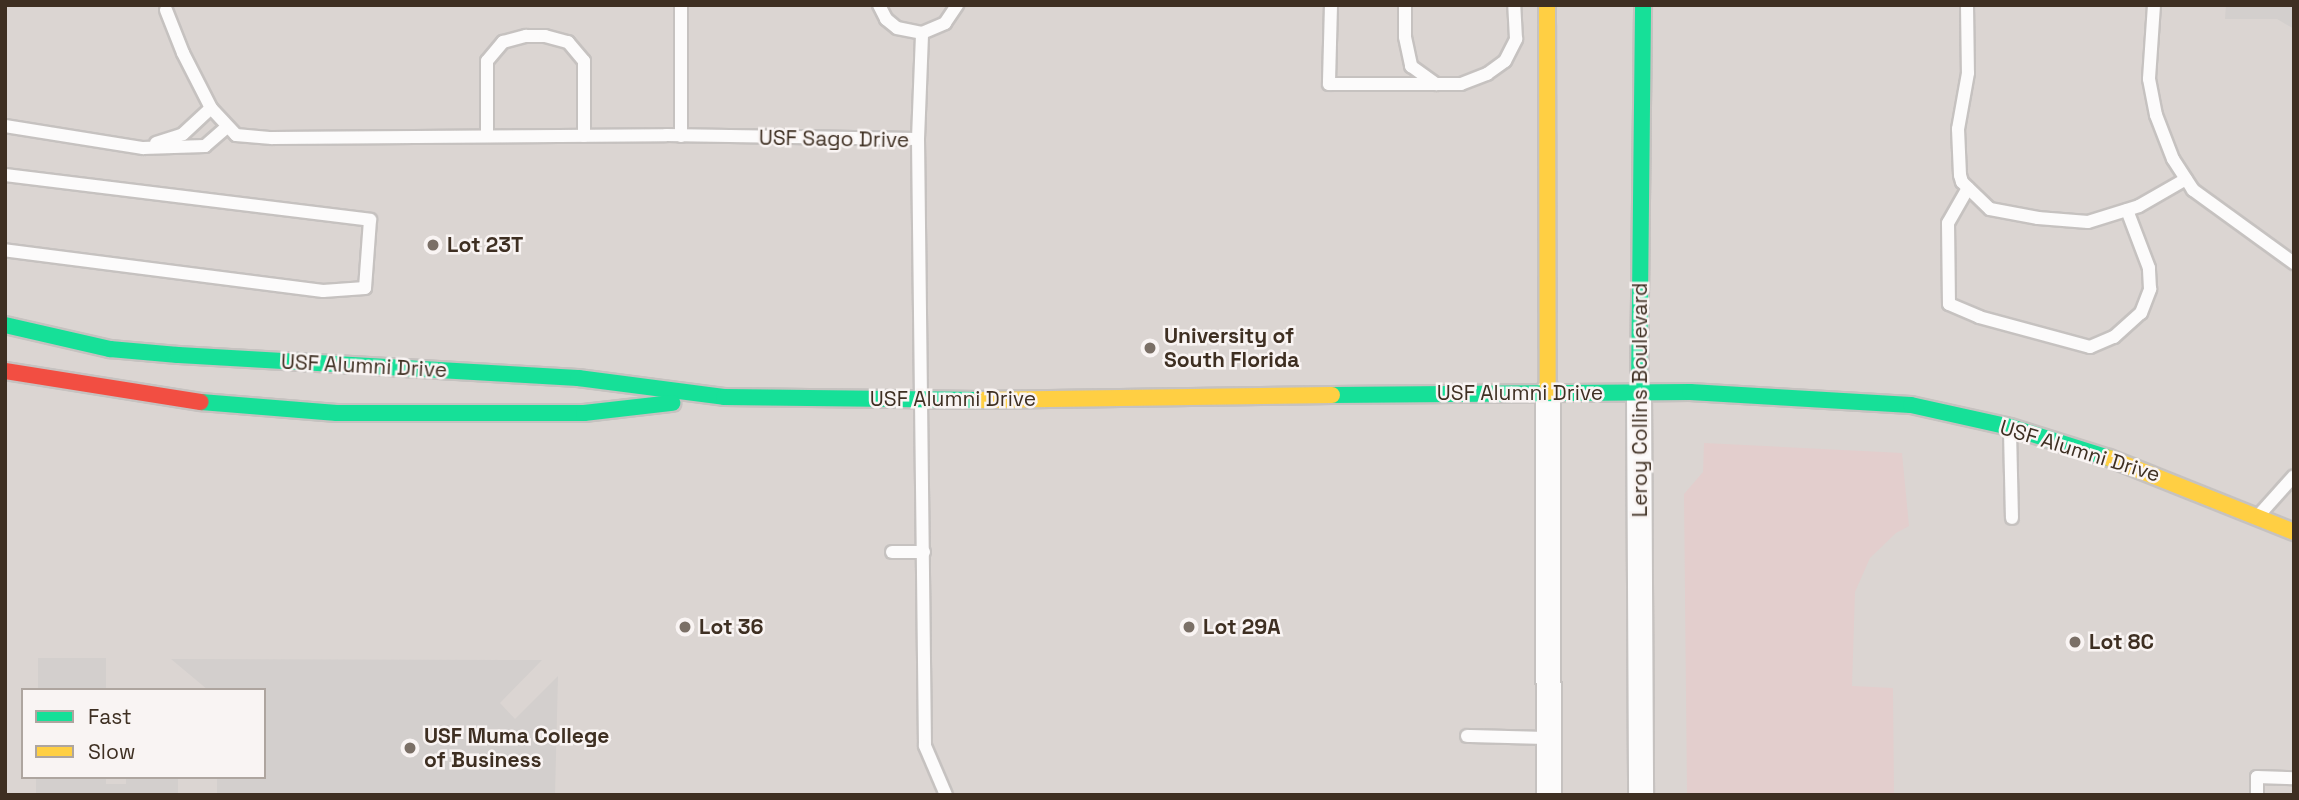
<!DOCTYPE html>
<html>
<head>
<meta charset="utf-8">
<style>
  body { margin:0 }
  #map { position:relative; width:2299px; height:800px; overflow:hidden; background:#eae6e4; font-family:"Space Grotesk",sans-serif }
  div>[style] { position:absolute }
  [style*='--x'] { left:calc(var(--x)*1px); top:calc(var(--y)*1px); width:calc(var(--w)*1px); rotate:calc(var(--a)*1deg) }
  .built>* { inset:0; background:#dbd5d2 }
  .green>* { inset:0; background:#e3cecd }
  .building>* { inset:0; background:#d3cfcd; transform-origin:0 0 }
  .roads { filter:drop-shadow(2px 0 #c6c2c0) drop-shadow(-2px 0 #c6c2c0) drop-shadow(0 2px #c6c2c0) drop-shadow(0 -2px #c6c2c0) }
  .lane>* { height:12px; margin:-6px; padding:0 6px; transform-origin:6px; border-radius:6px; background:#fcfbfb }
  .street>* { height:24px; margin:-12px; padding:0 12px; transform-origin:12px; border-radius:12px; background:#fcfbfb }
  .fast>* { height:16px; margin:-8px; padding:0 8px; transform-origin:8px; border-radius:8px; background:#16e098 }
  .slow>* { height:16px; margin:-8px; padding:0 8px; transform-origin:8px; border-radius:8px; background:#ffcf43 }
  .jam>* { height:16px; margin:-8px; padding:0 8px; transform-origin:8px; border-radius:8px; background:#f24e42 }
  .dots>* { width:19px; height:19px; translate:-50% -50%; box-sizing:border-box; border:4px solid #f9f4f3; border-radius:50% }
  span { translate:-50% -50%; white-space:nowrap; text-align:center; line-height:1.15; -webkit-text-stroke:5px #f9f4f3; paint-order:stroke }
  .street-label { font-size:21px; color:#3e2f22 }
  .poi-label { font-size:21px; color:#3e2f22; font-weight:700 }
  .left { translate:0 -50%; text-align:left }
  .frame { position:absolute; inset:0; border:7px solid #3e2f22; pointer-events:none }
  .legend { position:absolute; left:21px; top:688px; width:245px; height:91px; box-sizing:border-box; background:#f9f4f3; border:2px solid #aea59f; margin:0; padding:9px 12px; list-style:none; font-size:21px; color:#3e2f22 }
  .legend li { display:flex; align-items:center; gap:14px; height:35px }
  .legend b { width:35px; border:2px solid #aea59f }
</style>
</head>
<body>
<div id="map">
  <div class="built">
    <div style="clip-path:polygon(evenodd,5px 5px,2294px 5px,2294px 795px,5px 795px,5px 5px,23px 690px,264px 690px,264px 777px,23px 777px,23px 690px)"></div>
  </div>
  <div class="green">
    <div style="clip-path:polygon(1704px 443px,1902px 453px,1909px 526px,1896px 533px,1870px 558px,1855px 592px,1852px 686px,1893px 688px,1894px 795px,1687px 795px,1684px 494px,1703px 472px)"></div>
  </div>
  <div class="building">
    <div style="clip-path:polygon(2226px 5px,2294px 5px,2294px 29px,2277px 19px,2225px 19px)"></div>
    <div style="left:38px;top:658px;width:68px;height:32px"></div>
    <div style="clip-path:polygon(171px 659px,542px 660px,500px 703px,515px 719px,558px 676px,555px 795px,217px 795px,217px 777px,264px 777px,264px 690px,208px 690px)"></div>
    <div style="clip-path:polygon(36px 777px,106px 777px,106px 784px,126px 784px,126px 777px,178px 777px,178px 795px,36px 795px)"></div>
  </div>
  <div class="roads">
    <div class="lane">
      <div style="--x:681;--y:5;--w:131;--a:90"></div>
      <div style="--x:879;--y:5;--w:16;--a:63"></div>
      <div style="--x:886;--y:19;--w:14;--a:39"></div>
      <div style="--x:897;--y:28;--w:25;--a:11"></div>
      <div style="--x:922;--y:33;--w:25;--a:-23"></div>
      <div style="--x:945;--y:23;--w:22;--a:-56"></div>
      <div style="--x:1331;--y:5;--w:79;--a:91.5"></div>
      <div style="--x:1329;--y:84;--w:132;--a:0"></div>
      <div style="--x:1461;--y:84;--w:28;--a:-21"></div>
      <div style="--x:1487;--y:74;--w:22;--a:-36"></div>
      <div style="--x:1505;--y:61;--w:25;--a:-63"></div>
      <div style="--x:1516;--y:39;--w:34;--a:-93"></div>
      <div style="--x:1405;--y:5;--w:32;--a:90"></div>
      <div style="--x:1405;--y:37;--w:30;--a:78"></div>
      <div style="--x:1411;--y:66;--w:31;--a:36"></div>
      <div style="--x:1967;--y:5;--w:68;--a:89.2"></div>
      <div style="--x:1968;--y:73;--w:57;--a:100.1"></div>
      <div style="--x:1958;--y:129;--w:46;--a:87.5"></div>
      <div style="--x:1960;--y:175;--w:7;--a:74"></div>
      <div style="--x:1962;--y:182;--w:39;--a:44"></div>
      <div style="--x:1990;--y:209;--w:49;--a:10.6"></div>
      <div style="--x:2038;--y:218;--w:50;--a:4.6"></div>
      <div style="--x:2088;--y:222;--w:53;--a:-17.4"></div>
      <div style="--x:2139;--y:206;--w:54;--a:-29.9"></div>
      <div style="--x:2154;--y:5;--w:74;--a:93.9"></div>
      <div style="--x:2149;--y:79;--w:37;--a:79"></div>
      <div style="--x:2156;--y:115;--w:47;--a:68.9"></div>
      <div style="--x:2173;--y:159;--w:37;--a:57"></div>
      <div style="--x:2193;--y:190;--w:125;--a:35.9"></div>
      <div style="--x:166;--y:10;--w:46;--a:68.4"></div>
      <div style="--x:183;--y:53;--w:62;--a:63"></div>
      <div style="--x:211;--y:108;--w:37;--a:47"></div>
      <div style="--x:236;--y:135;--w:36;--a:5"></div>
      <div style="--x:272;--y:138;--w:394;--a:-0.4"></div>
      <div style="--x:666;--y:135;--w:252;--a:0.9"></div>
      <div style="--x:918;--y:139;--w:607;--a:89.34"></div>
      <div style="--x:925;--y:746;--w:53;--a:66.8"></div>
      <div style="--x:5;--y:126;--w:140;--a:9.1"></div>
      <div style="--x:143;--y:148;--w:62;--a:-1.8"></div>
      <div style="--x:205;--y:146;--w:28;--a:-41"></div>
      <div style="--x:487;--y:136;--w:75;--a:-90"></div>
      <div style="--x:487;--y:61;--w:25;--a:-50"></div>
      <div style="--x:503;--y:42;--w:24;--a:-15"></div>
      <div style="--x:526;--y:36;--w:19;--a:0"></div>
      <div style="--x:545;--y:36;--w:24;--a:15"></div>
      <div style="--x:568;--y:42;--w:25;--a:50"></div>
      <div style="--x:584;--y:61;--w:75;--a:90"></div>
      <div style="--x:918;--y:139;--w:106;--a:-87.8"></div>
      <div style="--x:156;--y:143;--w:28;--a:-18"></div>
      <div style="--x:183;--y:134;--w:38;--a:-43"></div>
      <div style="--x:5;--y:175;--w:368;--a:7"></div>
      <div style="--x:370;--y:220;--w:68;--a:94.2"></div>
      <div style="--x:365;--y:288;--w:42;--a:175.9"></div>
      <div style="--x:323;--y:291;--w:321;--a:-172.7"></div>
      <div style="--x:1968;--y:188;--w:40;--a:119.7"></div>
      <div style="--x:1948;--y:223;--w:81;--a:89.3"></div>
      <div style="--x:1949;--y:304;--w:33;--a:23"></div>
      <div style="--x:1979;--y:317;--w:115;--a:15.1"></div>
      <div style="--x:2090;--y:347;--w:26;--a:-23"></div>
      <div style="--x:2114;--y:337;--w:36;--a:-42"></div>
      <div style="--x:2141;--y:313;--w:26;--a:-69"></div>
      <div style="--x:2150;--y:289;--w:21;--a:-93"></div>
      <div style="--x:2149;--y:268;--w:62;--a:-110.8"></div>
      <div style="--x:2010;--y:431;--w:87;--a:88.7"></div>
      <div style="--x:2259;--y:515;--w:52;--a:-48.1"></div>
      <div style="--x:892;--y:552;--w:32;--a:0"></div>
      <div style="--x:1467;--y:736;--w:82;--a:1.4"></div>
      <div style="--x:2257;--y:795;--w:18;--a:-90"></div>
      <div style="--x:2257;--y:777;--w:37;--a:2"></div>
    </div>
    <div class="street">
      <div style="--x:1548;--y:392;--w:403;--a:89.9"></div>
      <div style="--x:1639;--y:393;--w:402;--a:89.7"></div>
    </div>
    <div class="fast">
      <div style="--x:5;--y:325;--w:108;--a:12.9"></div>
      <div style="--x:110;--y:349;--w:68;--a:5"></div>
      <div style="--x:178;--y:355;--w:401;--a:3.3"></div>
      <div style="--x:578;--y:378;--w:147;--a:7.4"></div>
      <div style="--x:724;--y:397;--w:255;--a:0.7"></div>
      <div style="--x:1639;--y:393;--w:388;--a:-89.4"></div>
      <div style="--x:1332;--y:395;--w:358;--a:-0.5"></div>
      <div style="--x:1690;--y:392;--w:221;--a:3.4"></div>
      <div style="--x:1911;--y:405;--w:101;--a:12.5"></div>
      <div style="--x:2010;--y:427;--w:104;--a:17.4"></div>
      <div style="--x:201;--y:402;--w:136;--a:4.6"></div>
      <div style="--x:337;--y:413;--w:247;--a:0"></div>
      <div style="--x:584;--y:413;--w:89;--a:-6.5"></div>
    </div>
    <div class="slow">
      <div style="--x:1547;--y:5;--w:387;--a:89.9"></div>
      <div style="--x:979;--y:400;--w:353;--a:-0.8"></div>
      <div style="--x:2109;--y:458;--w:199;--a:21.8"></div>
    </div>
    <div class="jam">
      <div style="--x:5;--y:371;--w:198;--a:9"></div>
    </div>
  </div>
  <div class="dots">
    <div style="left:433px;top:245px;background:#7a6f66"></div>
    <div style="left:1150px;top:348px;background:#7a6f66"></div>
    <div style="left:685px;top:627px;background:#7a6f66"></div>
    <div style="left:1189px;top:627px;background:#7a6f66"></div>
    <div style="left:2075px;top:642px;background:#7a6f66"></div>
    <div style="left:410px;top:748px;background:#7a6f66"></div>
  </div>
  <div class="street-label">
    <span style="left:834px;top:139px;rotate:1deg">USF Sago Drive</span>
    <span style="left:364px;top:366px;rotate:3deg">USF Alumni Drive</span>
    <span style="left:1520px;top:393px">USF Alumni Drive</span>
    <span style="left:953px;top:399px">USF Alumni Drive</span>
    <span style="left:1640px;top:400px;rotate:-90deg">Leroy Collins Boulevard</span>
    <span style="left:2080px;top:451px;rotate:17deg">USF Alumni Drive</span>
  </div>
  <div class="poi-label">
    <span class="left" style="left:447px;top:245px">Lot 23T</span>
    <span class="left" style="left:1164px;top:348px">University of<br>South Florida</span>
    <span class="left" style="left:699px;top:627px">Lot 36</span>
    <span class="left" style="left:1203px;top:627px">Lot 29A</span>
    <span class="left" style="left:2089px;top:642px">Lot 8C</span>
    <span class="left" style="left:424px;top:748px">USF Muma College<br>of Business</span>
  </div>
  <div class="frame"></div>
  <ul class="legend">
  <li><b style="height:9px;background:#16e098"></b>Fast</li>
  <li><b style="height:9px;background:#ffcf43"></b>Slow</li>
  </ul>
</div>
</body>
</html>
